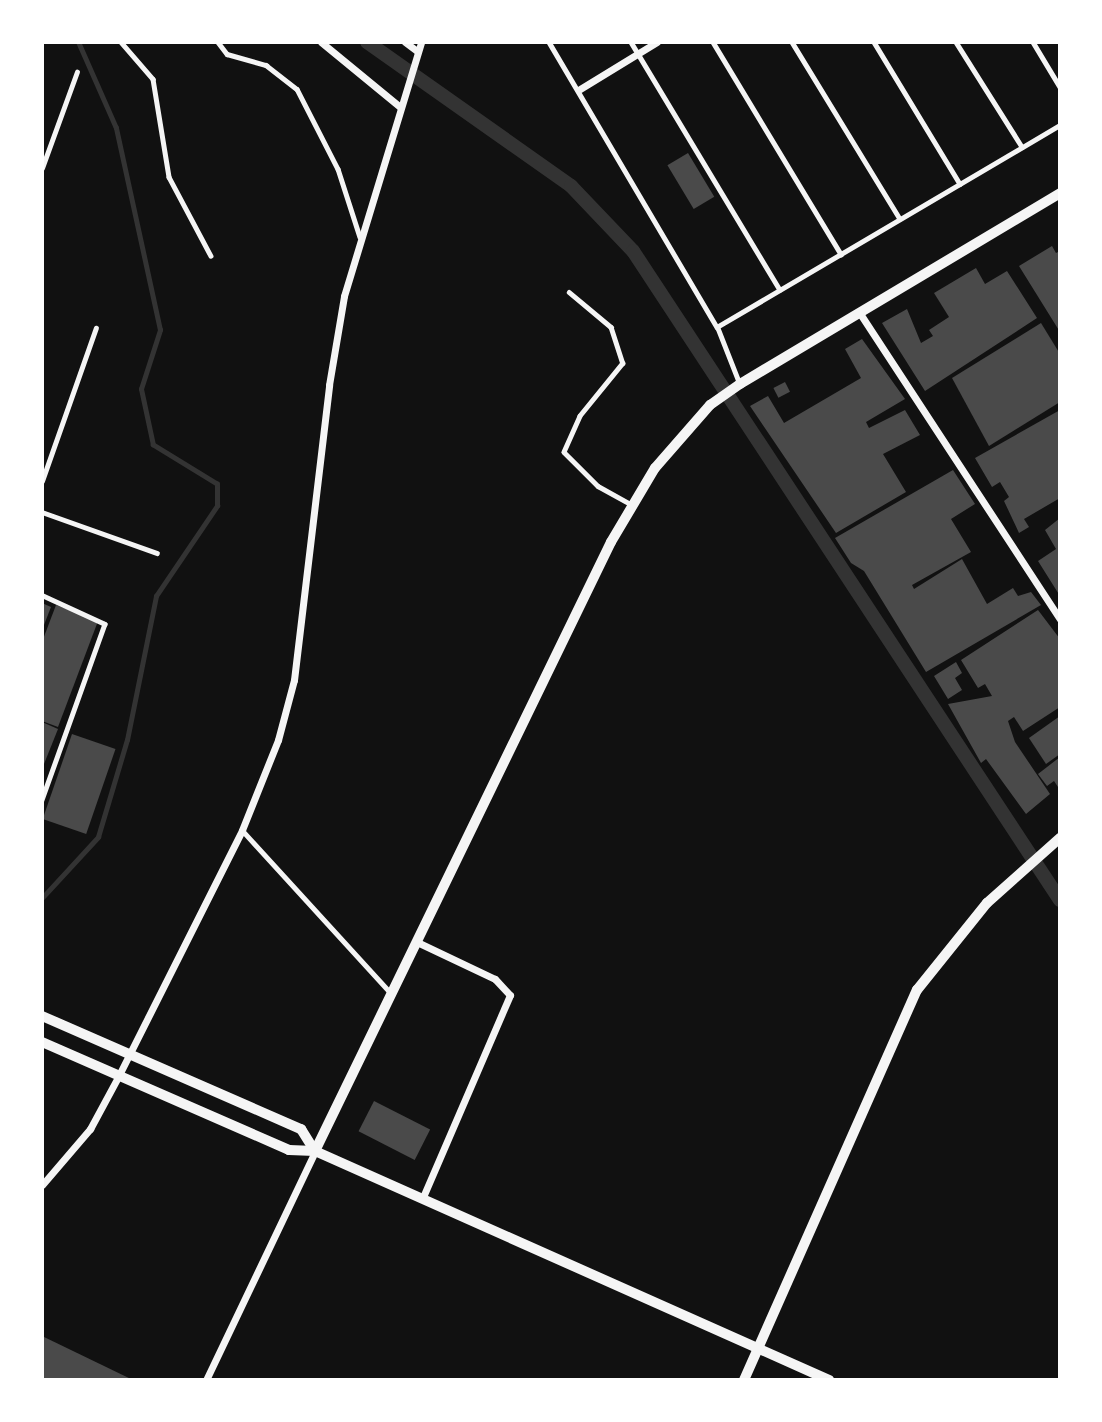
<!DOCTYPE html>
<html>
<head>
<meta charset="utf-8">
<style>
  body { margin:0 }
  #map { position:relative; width:1102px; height:1422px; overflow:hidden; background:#111; font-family:"Work Sans",sans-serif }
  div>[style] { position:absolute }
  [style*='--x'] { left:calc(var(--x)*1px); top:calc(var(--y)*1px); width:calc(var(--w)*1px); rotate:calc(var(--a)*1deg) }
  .stream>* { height:4.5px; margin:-2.25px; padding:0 2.25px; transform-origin:2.25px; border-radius:2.25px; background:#333 }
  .canal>* { height:14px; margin:-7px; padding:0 7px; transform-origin:7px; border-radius:7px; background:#333 }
  .building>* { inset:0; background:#4a4a4a; transform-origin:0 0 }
  .service>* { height:4.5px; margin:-2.25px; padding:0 2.25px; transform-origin:2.25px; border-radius:2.25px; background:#f5f5f5 }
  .minor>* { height:7px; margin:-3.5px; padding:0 3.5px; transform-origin:3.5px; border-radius:3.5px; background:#f5f5f5 }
  .tertiary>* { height:10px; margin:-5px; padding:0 5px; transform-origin:5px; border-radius:5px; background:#f5f5f5 }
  span { translate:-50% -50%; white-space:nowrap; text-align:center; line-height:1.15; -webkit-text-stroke:6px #fff; paint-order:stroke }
  .frame { position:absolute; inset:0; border:44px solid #fff; pointer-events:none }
</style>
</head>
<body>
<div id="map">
  <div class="stream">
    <div style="--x:42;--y:898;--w:83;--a:-47.4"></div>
    <div style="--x:98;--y:837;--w:101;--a:-73.4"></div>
    <div style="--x:127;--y:740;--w:147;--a:-78.6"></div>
    <div style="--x:156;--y:596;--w:109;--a:-55.9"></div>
    <div style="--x:217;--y:506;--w:22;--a:-90"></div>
    <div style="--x:217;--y:484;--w:75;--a:-148.6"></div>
    <div style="--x:153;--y:445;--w:57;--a:-102.1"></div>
    <div style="--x:141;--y:389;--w:62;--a:-72.1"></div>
    <div style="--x:160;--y:330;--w:207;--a:-102.3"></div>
    <div style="--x:116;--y:128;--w:94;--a:-113.8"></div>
  </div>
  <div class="canal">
    <div style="--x:367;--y:42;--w:250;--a:35.2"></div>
    <div style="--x:571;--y:186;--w:90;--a:46.4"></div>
    <div style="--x:633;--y:251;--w:777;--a:56.66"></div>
  </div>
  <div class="building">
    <div style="left:688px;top:153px;width:51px;height:24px;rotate:59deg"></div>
    <div style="clip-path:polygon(1052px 246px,1056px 253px,1060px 251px,1060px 332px,1019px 266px)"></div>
    <div style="clip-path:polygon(976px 268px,985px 284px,1007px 271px,1037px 318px,925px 391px,882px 323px,907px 309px,921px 343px,933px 336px,929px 330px,949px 317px,934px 293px)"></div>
    <div style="clip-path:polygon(1041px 323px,1060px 354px,1060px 402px,989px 446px,952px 378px)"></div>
    <div style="clip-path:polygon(862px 339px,905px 399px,866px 422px,869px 428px,905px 410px,920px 435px,883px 454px,906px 492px,836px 533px,750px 406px,768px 396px,784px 423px,861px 378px,845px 349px)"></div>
    <div style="left:785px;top:382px;width:11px;height:13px;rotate:63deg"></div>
    <div style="clip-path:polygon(1060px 410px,1060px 498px,1024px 519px,1029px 527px,1019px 533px,1004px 501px,1009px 497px,1000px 482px,992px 487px,975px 458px)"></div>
    <div style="clip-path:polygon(953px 470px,975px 504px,951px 519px,971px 552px,912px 585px,914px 589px,962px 559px,987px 604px,1013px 588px,1018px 596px,1031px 592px,1041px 605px,926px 672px,864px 571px,851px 563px,835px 538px)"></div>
    <div style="clip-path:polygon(1060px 518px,1060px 596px,1038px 561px,1056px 549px,1045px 530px)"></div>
    <div style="clip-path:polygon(42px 603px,51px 607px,42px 630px)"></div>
    <div style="clip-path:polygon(56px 605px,98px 621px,58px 727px,42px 721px,42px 642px)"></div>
    <div style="clip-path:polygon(1038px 610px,1060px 639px,1060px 707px,1023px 731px,1014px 717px,1008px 721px,1015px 742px,1050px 794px,1026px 814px,986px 759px,981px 763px,948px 704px,992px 696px,985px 684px,978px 688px,961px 660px)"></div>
    <div style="clip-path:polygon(956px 662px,962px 673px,955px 678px,962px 690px,948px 699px,934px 676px)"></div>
    <div style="clip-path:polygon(1060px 716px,1060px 754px,1046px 764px,1029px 738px)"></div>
    <div style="clip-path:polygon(42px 722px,58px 729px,42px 769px)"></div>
    <div style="left:72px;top:734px;width:46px;height:90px;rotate:19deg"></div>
    <div style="clip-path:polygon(1060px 757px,1060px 790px,1054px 781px,1047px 786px,1038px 774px)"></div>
    <div style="left:374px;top:1101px;width:63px;height:34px;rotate:27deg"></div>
    <div style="clip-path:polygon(42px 1336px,133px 1380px,42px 1380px)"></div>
  </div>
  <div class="service">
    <div style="--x:121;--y:42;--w:49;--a:49.1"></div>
    <div style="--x:153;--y:79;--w:99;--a:80.7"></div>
    <div style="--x:169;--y:177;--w:89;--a:62"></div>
    <div style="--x:218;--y:42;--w:15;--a:53"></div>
    <div style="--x:227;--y:54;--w:41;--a:15.8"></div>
    <div style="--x:266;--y:65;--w:39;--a:38"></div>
    <div style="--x:297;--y:89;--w:90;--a:62.9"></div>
    <div style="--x:338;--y:169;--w:71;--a:72.1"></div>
    <div style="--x:549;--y:42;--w:331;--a:59.5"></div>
    <div style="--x:631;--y:42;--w:289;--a:59"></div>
    <div style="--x:713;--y:42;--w:248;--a:58.9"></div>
    <div style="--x:792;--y:42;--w:207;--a:58.6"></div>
    <div style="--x:874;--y:42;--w:166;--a:58.8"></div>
    <div style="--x:956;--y:42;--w:124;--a:57.8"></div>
    <div style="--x:1033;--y:42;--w:52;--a:59"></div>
    <div style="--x:42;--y:168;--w:102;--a:-70"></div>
    <div style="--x:569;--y:292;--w:55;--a:39.8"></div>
    <div style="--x:611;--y:327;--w:38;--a:72"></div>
    <div style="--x:623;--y:363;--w:68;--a:129.1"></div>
    <div style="--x:580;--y:416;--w:39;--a:114"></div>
    <div style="--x:564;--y:452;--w:48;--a:45"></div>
    <div style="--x:598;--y:486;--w:39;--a:29"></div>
    <div style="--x:739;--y:383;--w:60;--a:-111.4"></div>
    <div style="--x:717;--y:327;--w:398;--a:-30.5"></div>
    <div style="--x:42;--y:481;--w:162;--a:-70.6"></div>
    <div style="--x:42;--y:512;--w:122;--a:19.6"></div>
    <div style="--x:42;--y:595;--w:69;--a:24.7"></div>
    <div style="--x:105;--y:624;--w:187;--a:109.7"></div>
    <div style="--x:242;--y:830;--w:219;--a:47.6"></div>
  </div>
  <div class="minor">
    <div style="--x:321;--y:42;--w:102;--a:39.4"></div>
    <div style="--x:405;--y:42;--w:15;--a:37"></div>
    <div style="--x:580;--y:89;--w:90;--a:-31.4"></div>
    <div style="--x:859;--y:312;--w:367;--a:56.8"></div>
    <div style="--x:417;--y:942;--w:86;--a:25.4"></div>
    <div style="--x:495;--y:979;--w:22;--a:47"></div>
    <div style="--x:510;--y:995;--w:222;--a:113.3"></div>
    <div style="--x:42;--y:1185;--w:74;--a:-49.4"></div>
    <div style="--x:90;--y:1129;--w:59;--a:-61.7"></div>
    <div style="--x:118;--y:1077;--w:276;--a:-63.3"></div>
    <div style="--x:242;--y:830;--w:97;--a:-68.2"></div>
    <div style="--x:278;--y:740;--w:62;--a:-75.1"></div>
    <div style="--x:294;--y:680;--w:297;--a:-83.2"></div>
    <div style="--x:329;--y:385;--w:90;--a:-80.4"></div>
    <div style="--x:344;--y:296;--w:265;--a:-73.1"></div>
    <div style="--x:206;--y:1380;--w:254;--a:-64.5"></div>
  </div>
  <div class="tertiary">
    <div style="--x:42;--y:1016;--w:283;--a:23.6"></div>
    <div style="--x:301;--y:1129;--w:26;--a:58"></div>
    <div style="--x:42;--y:1042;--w:270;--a:23.6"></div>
    <div style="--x:289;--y:1150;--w:26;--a:2"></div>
    <div style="--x:315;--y:1151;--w:563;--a:24.01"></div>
    <div style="--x:315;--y:1151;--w:677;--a:-64.08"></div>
    <div style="--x:611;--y:542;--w:86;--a:-59.3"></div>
    <div style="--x:655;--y:468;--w:84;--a:-48.9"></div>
    <div style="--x:710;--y:405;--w:37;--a:-35"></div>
    <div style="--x:740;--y:384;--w:373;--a:-30.8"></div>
    <div style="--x:744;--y:1380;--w:427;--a:-66.1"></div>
    <div style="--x:917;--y:990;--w:112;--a:-51.2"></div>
    <div style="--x:987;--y:903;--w:98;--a:-41.7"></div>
  </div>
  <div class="frame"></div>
</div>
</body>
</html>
